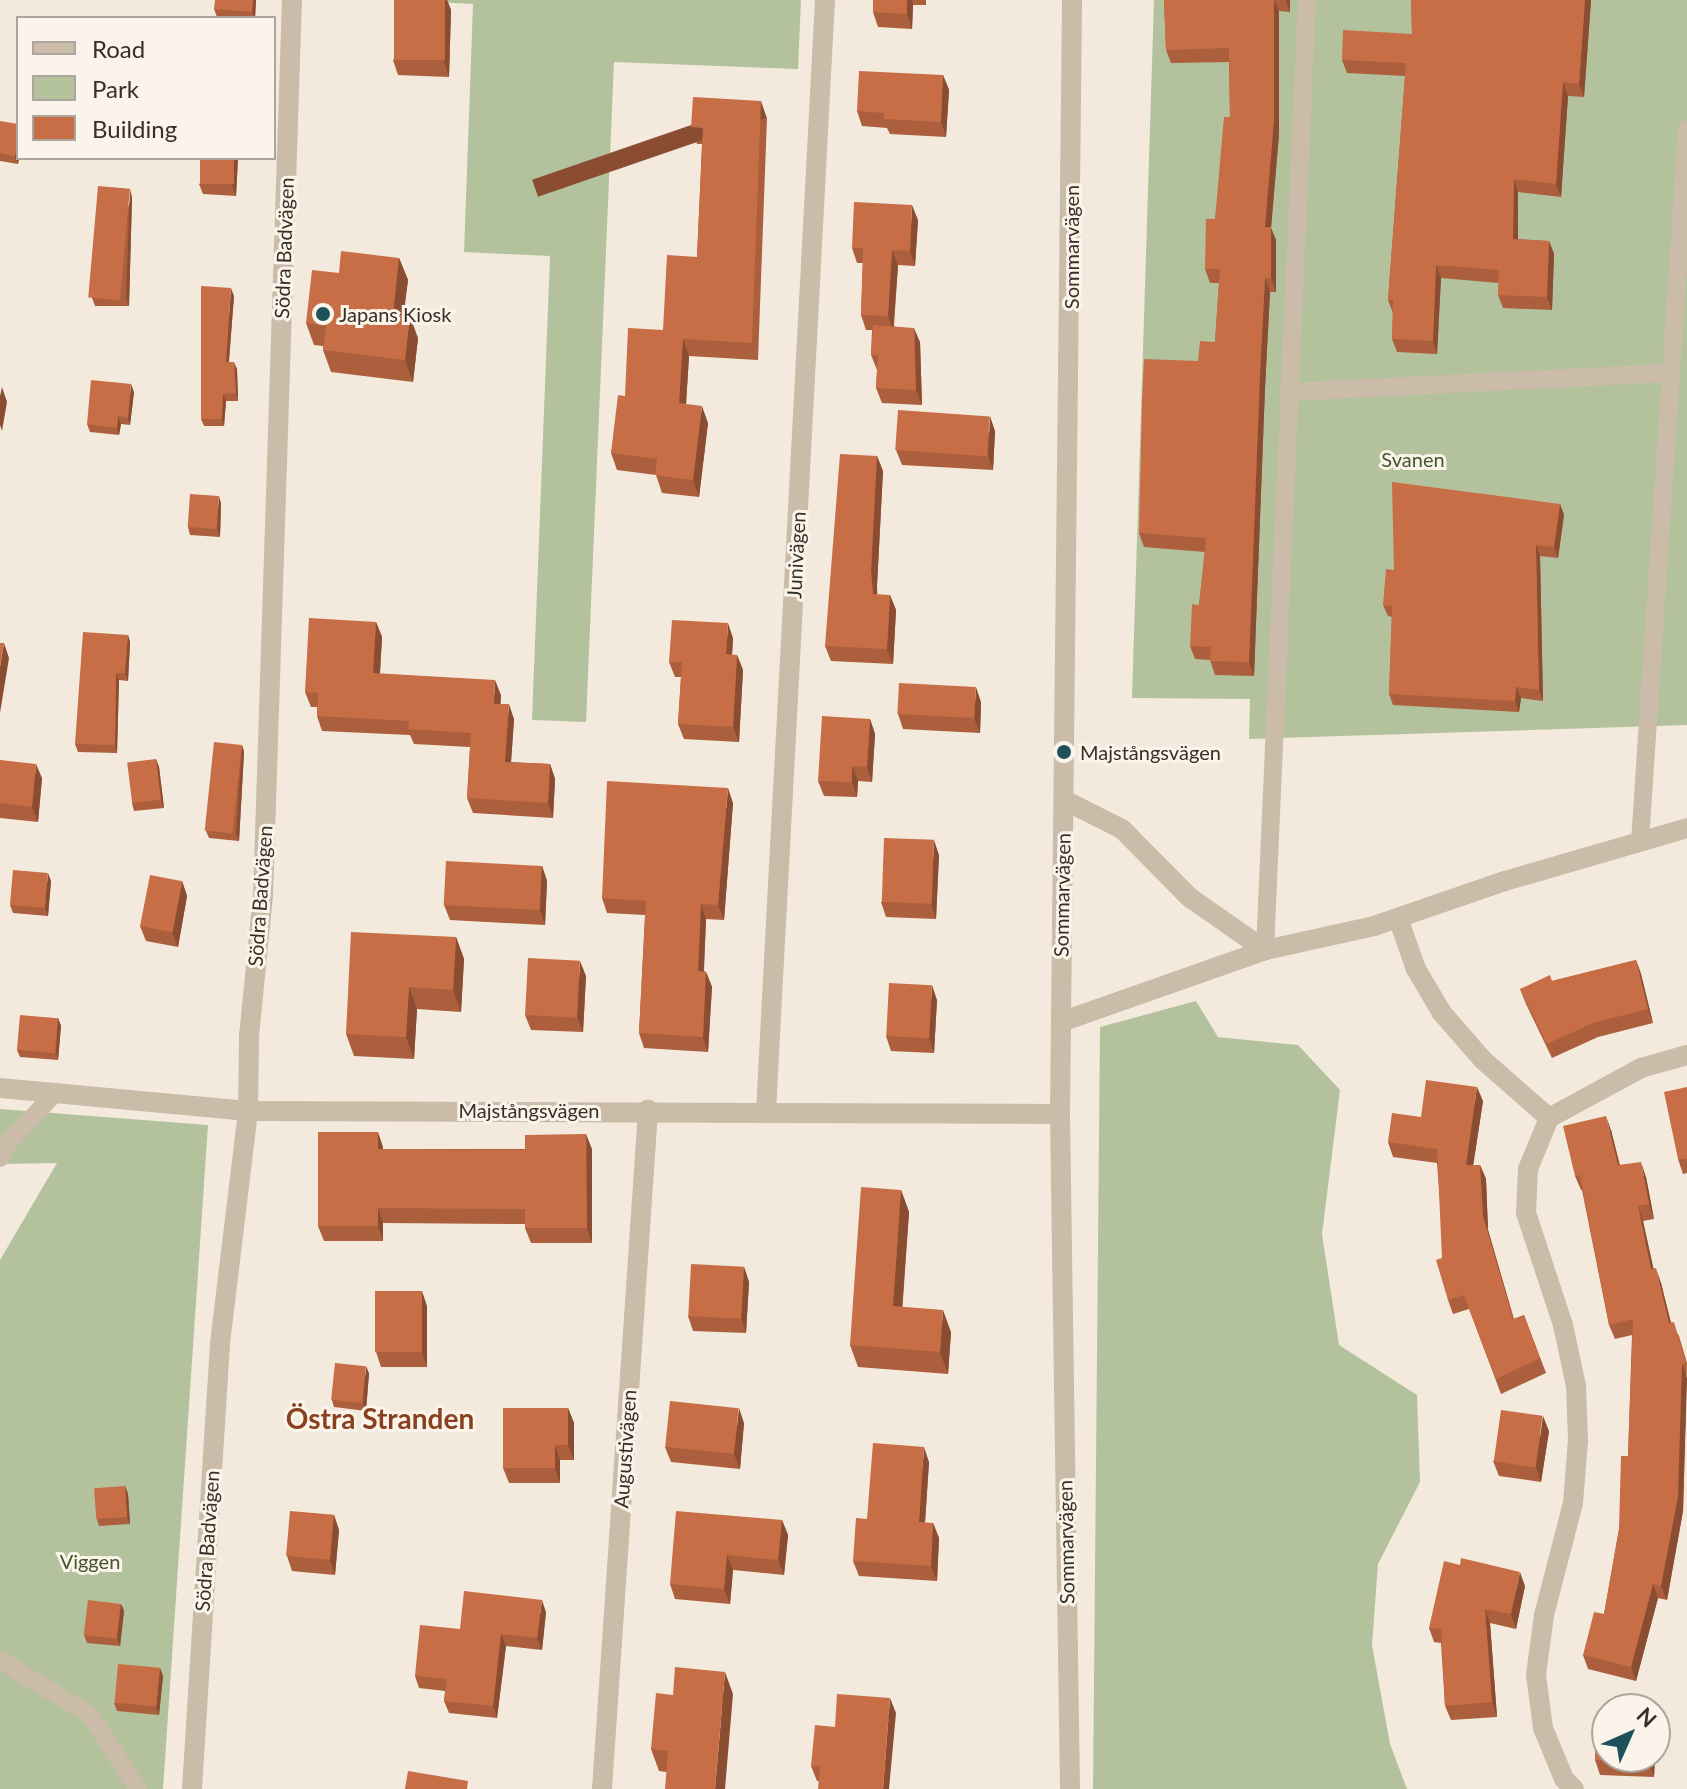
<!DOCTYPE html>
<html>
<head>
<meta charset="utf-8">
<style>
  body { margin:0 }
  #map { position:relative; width:1687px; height:1789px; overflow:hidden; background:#f3eadd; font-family:Lato,sans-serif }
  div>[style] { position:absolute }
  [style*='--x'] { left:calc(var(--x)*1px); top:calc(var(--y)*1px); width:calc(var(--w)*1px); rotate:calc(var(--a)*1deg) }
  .green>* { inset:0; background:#b3c29d }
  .lane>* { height:18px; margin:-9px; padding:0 9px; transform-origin:9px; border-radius:9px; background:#cbbba9 }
  .street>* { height:20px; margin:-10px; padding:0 10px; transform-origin:10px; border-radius:10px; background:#cbbba9 }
  .wall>* { inset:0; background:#ab5f3d }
  .shaded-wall>* { inset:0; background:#8b4d32; transform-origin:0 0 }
  .building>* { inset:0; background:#c76e47; transform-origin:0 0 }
  .dots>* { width:22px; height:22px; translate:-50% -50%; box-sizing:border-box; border:4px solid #faf4ea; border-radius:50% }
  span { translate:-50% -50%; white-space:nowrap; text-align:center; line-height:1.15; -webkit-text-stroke:6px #faf4ea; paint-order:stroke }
  .street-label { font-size:20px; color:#382f29 }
  .poi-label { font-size:20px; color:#382f29 }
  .left { translate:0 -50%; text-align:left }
  .park-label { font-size:20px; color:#44572c }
  .district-label { font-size:28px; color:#884021; font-weight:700 }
  .legend { position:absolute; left:16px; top:16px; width:260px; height:144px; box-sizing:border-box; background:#faf4ea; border:2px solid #aca59d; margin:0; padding:10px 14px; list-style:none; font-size:24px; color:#382f29 }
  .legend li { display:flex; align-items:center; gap:16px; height:40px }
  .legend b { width:40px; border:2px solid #aca59d }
  .north { position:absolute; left:1591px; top:1693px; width:80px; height:80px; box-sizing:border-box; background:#faf4ea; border:2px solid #aca59d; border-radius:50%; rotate:45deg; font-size:22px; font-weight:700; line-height:32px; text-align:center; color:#382f29 }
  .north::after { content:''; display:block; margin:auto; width:28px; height:36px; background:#1e525a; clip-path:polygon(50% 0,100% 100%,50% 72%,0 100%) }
</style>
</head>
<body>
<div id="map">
  <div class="green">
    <div style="clip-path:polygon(396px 0,801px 0,798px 69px,614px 62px,586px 722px,532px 720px,550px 256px,464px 252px,473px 4px)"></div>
    <div style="clip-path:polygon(1154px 0,1687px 0,1687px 725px,1249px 739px,1250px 699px,1132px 698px)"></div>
    <div style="clip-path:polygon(1196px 1001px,1218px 1037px,1298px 1045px,1340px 1090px,1322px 1234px,1339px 1345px,1417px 1395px,1420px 1482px,1378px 1564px,1372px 1645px,1390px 1744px,1407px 1789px,1093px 1789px,1100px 1027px)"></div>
    <div style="clip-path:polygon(0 1109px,208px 1125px,163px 1789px,0 1789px,0 1260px,57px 1163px,0 1164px)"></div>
  </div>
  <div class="lane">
    <div style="--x:1291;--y:392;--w:380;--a:-2.9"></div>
    <div style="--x:1640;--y:842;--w:714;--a:-86.22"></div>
    <div style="--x:1265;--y:950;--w:951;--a:-87.47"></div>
    <div style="--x:0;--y:1158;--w:17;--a:-62"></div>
    <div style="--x:8;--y:1143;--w:70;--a:-46.7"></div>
    <div style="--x:0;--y:1660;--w:105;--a:31.4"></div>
    <div style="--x:90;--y:1715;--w:88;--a:57"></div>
  </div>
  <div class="street">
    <div style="--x:1064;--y:800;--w:65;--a:26.6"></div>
    <div style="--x:1122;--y:829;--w:95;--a:45.4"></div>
    <div style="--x:1189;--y:897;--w:93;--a:34.9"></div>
    <div style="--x:1398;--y:918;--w:54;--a:70.6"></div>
    <div style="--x:1416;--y:969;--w:51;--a:59.4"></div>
    <div style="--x:1442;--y:1013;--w:62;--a:48.9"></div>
    <div style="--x:1483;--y:1060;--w:88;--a:41.3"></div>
    <div style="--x:1549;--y:1118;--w:55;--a:112.4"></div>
    <div style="--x:1528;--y:1169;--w:44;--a:92.6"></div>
    <div style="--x:1526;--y:1213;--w:118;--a:71.7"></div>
    <div style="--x:1563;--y:1325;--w:62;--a:78"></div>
    <div style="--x:1576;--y:1386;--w:54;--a:87.9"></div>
    <div style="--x:1578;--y:1440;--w:63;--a:94.5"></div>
    <div style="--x:1573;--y:1503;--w:116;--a:104.5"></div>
    <div style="--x:1544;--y:1615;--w:61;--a:97.6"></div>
    <div style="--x:1536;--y:1675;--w:53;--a:82.5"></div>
    <div style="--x:1543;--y:1728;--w:55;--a:67.6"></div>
    <div style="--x:1564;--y:1779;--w:14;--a:45"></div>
    <div style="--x:1061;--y:1022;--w:216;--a:-19.4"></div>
    <div style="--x:1265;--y:950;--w:112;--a:-12.4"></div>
    <div style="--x:1374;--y:926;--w:139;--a:-19"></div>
    <div style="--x:1505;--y:881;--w:190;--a:-16.2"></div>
    <div style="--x:0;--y:1088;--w:249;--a:5.3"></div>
    <div style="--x:248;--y:1111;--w:812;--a:0.21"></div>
    <div style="--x:766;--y:1111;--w:1113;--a:-86.96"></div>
    <div style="--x:1549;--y:1118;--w:105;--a:-28.5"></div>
    <div style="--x:1641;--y:1068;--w:48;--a:-15.8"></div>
    <div style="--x:192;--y:1789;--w:447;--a:-86.4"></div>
    <div style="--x:220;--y:1343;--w:234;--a:-83.1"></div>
    <div style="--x:248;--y:1111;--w:75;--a:-89.2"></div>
    <div style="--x:249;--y:1036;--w:141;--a:-84.3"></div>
    <div style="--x:263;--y:896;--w:896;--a:-88.15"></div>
    <div style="--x:602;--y:1789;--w:681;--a:-86.12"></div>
    <div style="--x:1070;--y:1789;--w:675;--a:-90.85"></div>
    <div style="--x:1060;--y:1114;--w:1114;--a:-89.38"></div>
  </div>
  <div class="wall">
    <div style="clip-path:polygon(256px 0,255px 18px,217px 17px,214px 9px)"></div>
    <div style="clip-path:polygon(445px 0,447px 0,451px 10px,449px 77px,398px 75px,393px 60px)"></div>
    <div style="clip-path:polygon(873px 0,926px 0,926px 5px,913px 5px,912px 29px,878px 27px,873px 12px)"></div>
    <div style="clip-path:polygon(1164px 0,1290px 0,1290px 12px,1279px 11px,1279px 134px,1271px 228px,1276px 240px,1276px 292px,1270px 292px,1265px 388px,1254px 676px,1215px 675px,1210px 660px,1195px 659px,1190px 646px,1199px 605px,1205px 552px,1144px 547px,1139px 533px,1198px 361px,1215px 342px,1219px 283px,1210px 283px,1205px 269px,1215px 219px,1230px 117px,1229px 62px,1171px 63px,1166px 50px)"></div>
    <div style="clip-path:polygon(1411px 0,1591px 0,1584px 97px,1568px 96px,1561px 197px,1518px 192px,1518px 239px,1549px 241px,1554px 254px,1552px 310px,1503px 308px,1498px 295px,1499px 283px,1441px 278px,1437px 354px,1397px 352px,1392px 339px,1393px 313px,1388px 300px,1405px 76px,1347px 73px,1342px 60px,1412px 34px)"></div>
    <div style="clip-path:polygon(943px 75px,949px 90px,946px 137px,890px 134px,887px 128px,862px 126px,857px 111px)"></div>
    <div style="clip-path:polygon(767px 118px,758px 360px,689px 356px,686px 404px,708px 423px,699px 497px,662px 493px,656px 475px,617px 470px,611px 453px,625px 396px,663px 330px,697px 257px,702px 144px,697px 144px,691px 127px)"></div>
    <div style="clip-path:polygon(0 121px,19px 158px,18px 164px,0 161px)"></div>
    <div style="clip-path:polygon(238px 158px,236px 196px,203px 194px,199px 184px)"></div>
    <div style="clip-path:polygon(132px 197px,129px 306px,95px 306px,92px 298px)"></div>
    <div style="clip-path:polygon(918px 220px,915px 266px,898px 265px,894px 326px,920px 342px,922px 405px,882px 403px,876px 388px,877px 370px,871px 355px,872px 330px,866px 330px,861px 315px,863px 263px,857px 263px,852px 248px)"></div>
    <div style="clip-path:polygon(399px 258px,408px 280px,403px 315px,418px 338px,413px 382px,331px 372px,323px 350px,323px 346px,314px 345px,306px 323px,339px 273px)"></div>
    <div style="clip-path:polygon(234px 296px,229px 362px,237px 369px,238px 401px,226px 401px,224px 426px,204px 426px,201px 419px)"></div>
    <div style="clip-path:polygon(134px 392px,130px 425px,121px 424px,119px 435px,90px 432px,87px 424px)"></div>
    <div style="clip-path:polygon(995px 431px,993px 470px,902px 465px,896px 450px)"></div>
    <div style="clip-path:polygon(877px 456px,883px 471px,877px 586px,877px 595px,890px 595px,896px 610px,893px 664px,831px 661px,825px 646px)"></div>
    <div style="clip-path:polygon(221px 503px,220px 537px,190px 535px,188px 527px)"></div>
    <div style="clip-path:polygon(1560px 504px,1564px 515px,1558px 558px,1540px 556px,1543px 701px,1521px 698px,1519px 712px,1393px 705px,1389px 694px,1392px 617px,1388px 616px,1383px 605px,1394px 570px)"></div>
    <div style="clip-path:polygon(376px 622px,382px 637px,380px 674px,501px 695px,500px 704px,514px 719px,511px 762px,550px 764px,555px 779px,553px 818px,473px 813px,467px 798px,470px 747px,414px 744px,410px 735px,322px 731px,317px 716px,317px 707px,311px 707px,305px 692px)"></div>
    <div style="clip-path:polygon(128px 635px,130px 642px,128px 681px,119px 680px,117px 753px,78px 752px,75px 744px)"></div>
    <div style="clip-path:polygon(733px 638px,732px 655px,737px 655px,743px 670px,739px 742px,684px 739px,678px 724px,681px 677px,675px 677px,669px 662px)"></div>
    <div style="clip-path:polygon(981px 702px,980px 733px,903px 729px,898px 714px)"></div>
    <div style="clip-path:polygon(870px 719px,875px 734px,872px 782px,858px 781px,857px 797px,824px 796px,818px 781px)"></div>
    <div style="clip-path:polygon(242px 745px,244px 752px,239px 841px,209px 838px,206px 831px)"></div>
    <div style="clip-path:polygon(156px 759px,159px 767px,164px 808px,134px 811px,132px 803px)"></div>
    <div style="clip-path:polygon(0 760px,42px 778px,38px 822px,0 818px)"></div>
    <div style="clip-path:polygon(733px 803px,724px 920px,706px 919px,704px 971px,706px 972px,712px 987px,708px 1052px,644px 1048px,639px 1033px,645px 915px,607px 913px,602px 898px)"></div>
    <div style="clip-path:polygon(939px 855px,936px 919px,886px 917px,881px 902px)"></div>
    <div style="clip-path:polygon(542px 866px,547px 881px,545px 925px,450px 920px,444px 905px)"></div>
    <div style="clip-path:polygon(51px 881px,48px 916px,13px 913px,10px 905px)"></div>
    <div style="clip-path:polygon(182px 881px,187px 896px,178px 947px,146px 941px,140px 926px)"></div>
    <div style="clip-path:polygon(456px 937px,464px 959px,461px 1012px,417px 1009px,414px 1059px,354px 1056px,346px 1034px)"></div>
    <div style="clip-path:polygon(1636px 960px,1641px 974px,1653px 1023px,1598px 1037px,1552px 1058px,1526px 1004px,1520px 989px)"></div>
    <div style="clip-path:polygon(586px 976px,583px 1032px,531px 1030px,525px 1015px)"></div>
    <div style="clip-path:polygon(937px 1000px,934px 1053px,891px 1051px,886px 1036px)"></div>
    <div style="clip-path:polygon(58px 1018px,61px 1026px,58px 1060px,20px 1057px,17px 1050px)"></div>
    <div style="clip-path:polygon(1687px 1087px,1687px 1173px,1683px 1174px,1678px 1159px)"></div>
    <div style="clip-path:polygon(1483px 1101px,1473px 1165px,1480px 1165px,1486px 1179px,1488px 1230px,1514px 1319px,1524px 1315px,1546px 1373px,1501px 1394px,1469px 1309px,1453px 1314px,1448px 1300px,1437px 1163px,1393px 1157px,1388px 1142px,1421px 1117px)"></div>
    <div style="clip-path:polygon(1611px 1130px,1620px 1165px,1646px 1177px,1654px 1219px,1643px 1221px,1653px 1269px,1661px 1283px,1671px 1322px,1679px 1336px,1687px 1363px,1683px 1511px,1667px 1600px,1658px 1598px,1636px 1681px,1588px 1669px,1583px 1655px,1604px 1614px,1619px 1529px,1628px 1456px,1632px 1335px,1615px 1339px,1609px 1325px,1582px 1190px,1581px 1190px,1575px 1176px)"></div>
    <div style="clip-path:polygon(383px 1147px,383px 1149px,592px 1149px,592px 1243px,531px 1243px,525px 1228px,525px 1224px,383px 1223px,383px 1241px,324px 1241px,318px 1226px)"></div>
    <div style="clip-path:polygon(901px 1190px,909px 1212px,902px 1307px,951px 1332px,948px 1374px,858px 1367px,850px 1345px)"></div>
    <div style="clip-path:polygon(744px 1267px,749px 1282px,746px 1333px,693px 1331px,688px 1316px)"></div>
    <div style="clip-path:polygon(427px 1306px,427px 1367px,381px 1367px,376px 1352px)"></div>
    <div style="clip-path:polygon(369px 1373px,366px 1411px,334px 1407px,332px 1400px)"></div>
    <div style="clip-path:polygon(568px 1408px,574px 1423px,574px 1460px,560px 1460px,560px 1483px,509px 1483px,503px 1468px)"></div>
    <div style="clip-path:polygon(744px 1423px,740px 1469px,671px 1462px,665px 1447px)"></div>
    <div style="clip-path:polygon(1549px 1431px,1541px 1482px,1499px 1476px,1493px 1461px)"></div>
    <div style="clip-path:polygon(929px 1462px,925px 1523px,933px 1523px,939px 1538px,937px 1581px,859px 1576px,853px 1561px,867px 1519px)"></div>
    <div style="clip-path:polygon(125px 1486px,128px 1494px,130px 1524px,99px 1526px,97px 1519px)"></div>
    <div style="clip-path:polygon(334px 1515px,339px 1530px,335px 1575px,292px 1571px,287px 1556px)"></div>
    <div style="clip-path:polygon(782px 1520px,788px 1535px,784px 1575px,733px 1570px,730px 1604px,675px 1599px,670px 1584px)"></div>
    <div style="clip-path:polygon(1525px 1586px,1516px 1629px,1490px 1623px,1497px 1717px,1451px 1720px,1445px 1706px,1441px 1643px,1434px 1642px,1429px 1628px)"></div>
    <div style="clip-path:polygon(121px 1604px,124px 1611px,120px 1646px,87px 1643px,84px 1635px)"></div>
    <div style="clip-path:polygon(546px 1612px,542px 1650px,506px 1646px,497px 1718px,449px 1713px,444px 1701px,445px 1691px,419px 1688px,415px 1676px,460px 1629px)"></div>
    <div style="clip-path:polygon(160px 1668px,163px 1676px,159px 1715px,117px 1711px,114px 1703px)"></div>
    <div style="clip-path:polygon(733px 1694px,666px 1772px,659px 1771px,651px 1749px,673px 1695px)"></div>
    <div style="clip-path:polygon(896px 1713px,819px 1781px,817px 1781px,811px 1766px,835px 1727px)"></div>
    <div style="clip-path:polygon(1607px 1757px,1655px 1757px,1654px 1777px,1600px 1775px,1595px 1760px)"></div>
  </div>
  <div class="shaded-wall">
    <div style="clip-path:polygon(253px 0,256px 0,255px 18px,252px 12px)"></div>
    <div style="clip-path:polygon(445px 0,447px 0,451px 10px,449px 77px,444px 62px)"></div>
    <div style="clip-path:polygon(907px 0,912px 0,913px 5px,912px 29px,907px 14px)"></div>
    <div style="clip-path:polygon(1274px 0,1279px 11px,1279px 134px,1271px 228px,1276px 240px,1276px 292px,1271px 278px,1265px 227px)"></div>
    <div style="clip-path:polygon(1286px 0,1290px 0,1290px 12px)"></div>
    <div style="clip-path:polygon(1585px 0,1591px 0,1584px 97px,1579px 84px)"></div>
    <div style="clip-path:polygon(943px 75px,949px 90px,946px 137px,941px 122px)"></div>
    <div style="clip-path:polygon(1563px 82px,1568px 96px,1561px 197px,1556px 184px)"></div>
    <div style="left:761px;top:101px;width:18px;height:242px;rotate:71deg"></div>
    <div style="clip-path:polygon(18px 140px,18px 158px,19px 158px,18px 164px,15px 156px)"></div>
    <div style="clip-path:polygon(234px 158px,238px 158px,236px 196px,232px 185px)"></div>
    <div style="clip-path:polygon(1514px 179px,1518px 192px,1518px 252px,1513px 239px)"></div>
    <div style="clip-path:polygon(130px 189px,132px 197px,129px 306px,126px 299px)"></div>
    <div style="clip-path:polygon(912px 205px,918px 220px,915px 266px,910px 251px)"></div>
    <div style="clip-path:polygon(1549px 241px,1554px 254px,1552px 310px,1547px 297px)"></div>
    <div style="clip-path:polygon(892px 250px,898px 265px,893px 331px,888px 316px)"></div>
    <div style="clip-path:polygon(399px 258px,408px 280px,401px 336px,393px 314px)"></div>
    <div style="clip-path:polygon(1436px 265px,1441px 278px,1437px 354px,1433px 341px)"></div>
    <div style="clip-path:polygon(1265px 278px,1270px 292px,1265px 388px,1254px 676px,1249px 662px,1260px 375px)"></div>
    <div style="clip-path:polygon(231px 288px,234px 296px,228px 370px,226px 362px)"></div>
    <div style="clip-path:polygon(410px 316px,418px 338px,413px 382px,405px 360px)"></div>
    <div style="clip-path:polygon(914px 328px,920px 342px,922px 405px,916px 390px)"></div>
    <div style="clip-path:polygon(683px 339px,689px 356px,685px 420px,679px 403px)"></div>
    <div style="clip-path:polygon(234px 362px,237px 369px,238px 401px,236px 393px)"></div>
    <div style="clip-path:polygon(131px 384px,134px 392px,130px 425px,128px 418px)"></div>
    <div style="clip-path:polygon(2px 387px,7px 402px,2px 431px,0 425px,0 396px)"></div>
    <div style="clip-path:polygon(223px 394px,226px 401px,224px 426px,222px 419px)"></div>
    <div style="clip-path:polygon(702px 406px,708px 423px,699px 497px,693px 480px)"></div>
    <div style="clip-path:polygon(118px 416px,121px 424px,119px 435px,117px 428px)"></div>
    <div style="clip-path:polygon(990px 416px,995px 431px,993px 470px,988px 455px)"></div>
    <div style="clip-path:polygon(877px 456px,883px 471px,877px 586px,878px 609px,873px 594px,871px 571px)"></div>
    <div style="clip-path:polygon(219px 496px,221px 503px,220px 537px,217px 529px)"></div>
    <div style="clip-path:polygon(1560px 504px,1564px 515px,1558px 558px,1554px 547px)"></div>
    <div style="clip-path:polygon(1536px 545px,1540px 556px,1543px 701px,1539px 690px)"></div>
    <div style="clip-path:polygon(890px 595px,896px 610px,893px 664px,887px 649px)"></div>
    <div style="clip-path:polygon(376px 622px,382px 637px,379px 688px,373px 673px)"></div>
    <div style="clip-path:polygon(728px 623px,733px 638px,731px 669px,726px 654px)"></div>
    <div style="clip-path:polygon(128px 635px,130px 642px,128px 681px,125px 673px)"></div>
    <div style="clip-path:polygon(4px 643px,9px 658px,0 713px,0 667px)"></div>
    <div style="clip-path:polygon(737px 655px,743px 670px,739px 742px,733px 727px)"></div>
    <div style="clip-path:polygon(116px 673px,119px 680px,117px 753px,115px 745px)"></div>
    <div style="clip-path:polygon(495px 680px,501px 695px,500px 719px,494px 704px)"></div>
    <div style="clip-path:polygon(976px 687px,981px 702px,980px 733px,974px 718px)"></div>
    <div style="clip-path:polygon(1516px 687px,1521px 698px,1519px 712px,1515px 701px)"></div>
    <div style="clip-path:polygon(509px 704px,514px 719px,510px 777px,505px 762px)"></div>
    <div style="clip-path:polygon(870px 719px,875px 734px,872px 782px,867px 767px)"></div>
    <div style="clip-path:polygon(242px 745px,244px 752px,239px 841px,236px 833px)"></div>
    <div style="clip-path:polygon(156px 759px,159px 767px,164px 808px,161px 800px)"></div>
    <div style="clip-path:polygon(36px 764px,42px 778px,38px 822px,32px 807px)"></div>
    <div style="clip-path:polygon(550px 764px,555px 779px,553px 818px,548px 803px)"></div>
    <div style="clip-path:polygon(852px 766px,858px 781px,857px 797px,852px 782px)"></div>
    <div style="clip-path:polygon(728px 788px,733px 803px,724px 920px,718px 905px)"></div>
    <div style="clip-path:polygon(934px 840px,939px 855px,936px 919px,931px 904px)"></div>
    <div style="clip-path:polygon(542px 866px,547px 881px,545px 925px,540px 910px)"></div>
    <div style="clip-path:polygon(48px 873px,51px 881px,48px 916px,45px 908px)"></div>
    <div style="clip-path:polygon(182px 881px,187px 896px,178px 947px,172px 932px)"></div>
    <div style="clip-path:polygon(701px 904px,706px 919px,703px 986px,698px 971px)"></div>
    <div style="clip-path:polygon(456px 937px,464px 959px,461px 1012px,453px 990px)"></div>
    <div style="clip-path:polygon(1636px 960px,1641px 974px,1653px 1023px,1648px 1009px)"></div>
    <div style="clip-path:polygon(580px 961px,586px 976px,583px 1032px,577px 1017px)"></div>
    <div style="clip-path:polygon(706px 972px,712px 987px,708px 1052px,703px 1037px)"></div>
    <div style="clip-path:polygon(932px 985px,937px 1000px,934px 1053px,929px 1038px)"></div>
    <div style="clip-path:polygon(409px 987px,417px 1009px,414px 1059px,406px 1037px)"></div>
    <div style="clip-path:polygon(58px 1018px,61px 1026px,58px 1060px,56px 1052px)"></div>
    <div style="clip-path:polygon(1477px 1087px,1483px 1101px,1471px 1180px,1466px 1165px)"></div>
    <div style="clip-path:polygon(1606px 1116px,1611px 1130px,1623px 1180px,1618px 1165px)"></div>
    <div style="clip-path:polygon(378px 1132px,383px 1147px,383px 1164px,378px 1149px)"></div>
    <div style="clip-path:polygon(586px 1134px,592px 1149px,592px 1243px,587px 1228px)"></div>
    <div style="clip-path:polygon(1641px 1162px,1646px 1177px,1654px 1219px,1649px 1204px)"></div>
    <div style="clip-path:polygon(1480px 1165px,1486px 1179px,1488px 1230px,1518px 1334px,1483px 1216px)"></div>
    <div style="clip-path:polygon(901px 1190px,909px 1212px,901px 1328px,893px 1306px)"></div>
    <div style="clip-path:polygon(1638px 1206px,1643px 1221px,1657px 1284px,1651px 1269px)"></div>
    <div style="clip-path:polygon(378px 1208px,383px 1223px,383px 1241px,378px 1226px)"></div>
    <div style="clip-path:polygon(744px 1267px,749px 1282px,746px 1333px,741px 1318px)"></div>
    <div style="clip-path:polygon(1656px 1268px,1661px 1283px,1674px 1337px,1669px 1323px)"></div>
    <div style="clip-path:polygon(422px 1291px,427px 1306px,427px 1367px,422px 1352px)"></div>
    <div style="clip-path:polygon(943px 1310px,951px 1332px,948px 1374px,940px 1352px)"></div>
    <div style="clip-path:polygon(1682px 1364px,1687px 1379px,1683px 1511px,1667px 1600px,1661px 1586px)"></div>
    <div style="clip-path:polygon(366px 1366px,369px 1373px,366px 1411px,363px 1403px)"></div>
    <div style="clip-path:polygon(568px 1408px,574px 1423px,574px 1460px,568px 1445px)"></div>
    <div style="clip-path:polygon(739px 1408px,744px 1423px,740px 1469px,734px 1454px)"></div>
    <div style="clip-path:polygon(1543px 1416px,1549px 1431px,1541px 1482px,1536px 1467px)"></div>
    <div style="clip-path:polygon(555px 1445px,560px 1460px,560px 1483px,555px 1468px)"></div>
    <div style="clip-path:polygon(924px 1447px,929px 1462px,924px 1537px,919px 1522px)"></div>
    <div style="clip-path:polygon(125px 1486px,128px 1494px,130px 1524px,127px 1517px)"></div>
    <div style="clip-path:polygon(334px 1515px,339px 1530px,335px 1575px,330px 1560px)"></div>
    <div style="clip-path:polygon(782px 1520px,788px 1535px,784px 1575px,778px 1560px)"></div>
    <div style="clip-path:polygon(933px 1523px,939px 1538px,937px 1581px,931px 1566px)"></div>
    <div style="clip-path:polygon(727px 1555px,733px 1570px,730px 1604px,724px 1589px)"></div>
    <div style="clip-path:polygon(1520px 1572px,1525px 1586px,1516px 1629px,1511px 1614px)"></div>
    <div style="clip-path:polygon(1653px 1584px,1658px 1598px,1636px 1681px,1631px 1667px)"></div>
    <div style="clip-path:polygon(542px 1600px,546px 1612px,542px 1650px,537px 1638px)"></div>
    <div style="clip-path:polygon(121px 1604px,124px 1611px,120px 1646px,117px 1638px)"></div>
    <div style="clip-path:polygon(1485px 1609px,1490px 1623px,1497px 1717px,1492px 1702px)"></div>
    <div style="clip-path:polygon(501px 1634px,506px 1646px,497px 1718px,493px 1706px)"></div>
    <div style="clip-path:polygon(160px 1668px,163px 1676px,159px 1715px,156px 1707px)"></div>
    <div style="clip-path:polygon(725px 1672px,733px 1694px,725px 1789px,715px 1789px)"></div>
    <div style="clip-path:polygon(890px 1698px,896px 1713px,889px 1789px,883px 1789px)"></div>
    <div style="clip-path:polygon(1649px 1757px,1655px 1757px,1654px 1777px,1648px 1762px)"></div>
  </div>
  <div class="building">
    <div style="clip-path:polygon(215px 0,253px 0,252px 12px,214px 9px)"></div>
    <div style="left:394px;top:0;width:51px;height:60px"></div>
    <div style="clip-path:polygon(873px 0,907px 0,907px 14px,873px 12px)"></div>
    <div style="clip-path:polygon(1164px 0,1274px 0,1274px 121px,1265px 227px,1271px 227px,1271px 278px,1265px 278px,1260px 375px,1249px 662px,1210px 661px,1211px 647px,1190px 646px,1192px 604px,1199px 605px,1206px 538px,1139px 533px,1142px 400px,1144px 359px,1198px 361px,1200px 341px,1215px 342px,1220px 269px,1205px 269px,1206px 219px,1215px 219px,1224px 117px,1230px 117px,1229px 48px,1166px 50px)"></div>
    <div style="clip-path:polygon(1411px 0,1585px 0,1579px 84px,1563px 82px,1556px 184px,1514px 179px,1513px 239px,1549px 241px,1547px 297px,1498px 295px,1499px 270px,1436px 265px,1433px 341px,1392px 339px,1393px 300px,1388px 300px,1406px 63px,1342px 60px,1343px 30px,1412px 34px)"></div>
    <div style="clip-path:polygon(859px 71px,943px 75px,941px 122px,884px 119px,884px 113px,857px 111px)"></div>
    <div style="clip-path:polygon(693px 97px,761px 101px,752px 343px,683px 339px,679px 403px,702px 406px,693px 480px,655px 475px,657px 459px,611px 453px,618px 395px,625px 396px,628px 328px,663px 330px,667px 255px,697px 257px,703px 128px,691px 127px)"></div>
    <div style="clip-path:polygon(0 121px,18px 124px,18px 140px,15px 156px,0 153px)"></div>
    <div style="left:200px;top:158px;width:34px;height:26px"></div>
    <div style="left:98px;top:186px;width:32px;height:112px;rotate:5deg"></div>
    <div style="clip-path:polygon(854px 202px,912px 205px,910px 251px,892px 250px,888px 316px,861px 315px,863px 248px,852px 248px)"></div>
    <div style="clip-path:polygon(341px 251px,399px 258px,393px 314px,410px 316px,405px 360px,323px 350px,326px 326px,306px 323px,312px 270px,339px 273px)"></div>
    <div style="clip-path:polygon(201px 286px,231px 288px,226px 362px,234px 362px,236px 393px,223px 394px,222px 419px,201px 419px)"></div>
    <div style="clip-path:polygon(873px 325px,914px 328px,916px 390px,876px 388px,878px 355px,871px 355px)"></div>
    <div style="clip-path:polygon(91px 380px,131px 384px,128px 418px,118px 416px,117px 428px,87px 424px)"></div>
    <div style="left:898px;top:410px;width:92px;height:40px;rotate:4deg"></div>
    <div style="clip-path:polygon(840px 454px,877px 456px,871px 571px,873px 594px,890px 595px,887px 649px,825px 646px)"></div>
    <div style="clip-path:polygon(1392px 482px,1560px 504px,1554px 547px,1536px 545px,1539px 690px,1516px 687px,1515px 701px,1389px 694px,1392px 606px,1383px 605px,1386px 569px,1394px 570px)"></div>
    <div style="left:190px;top:494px;width:29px;height:33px;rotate:4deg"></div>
    <div style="clip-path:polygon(309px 618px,376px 622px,373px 673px,495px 680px,494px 704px,509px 704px,505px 762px,550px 764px,548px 803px,467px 798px,471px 733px,408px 729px,409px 721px,317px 716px,318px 693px,305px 692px)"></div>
    <div style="clip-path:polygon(672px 620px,728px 623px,726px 654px,737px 655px,733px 727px,678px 724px,682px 662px,669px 662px)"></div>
    <div style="clip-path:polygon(83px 632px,128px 635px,125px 673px,116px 673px,115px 745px,75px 744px)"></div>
    <div style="clip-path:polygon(0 643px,4px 643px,0 667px)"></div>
    <div style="left:899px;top:683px;width:77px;height:31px;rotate:3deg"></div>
    <div style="clip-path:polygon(822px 716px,870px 719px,867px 767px,852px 766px,852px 782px,818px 781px)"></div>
    <div style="left:214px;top:742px;width:28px;height:89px;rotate:6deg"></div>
    <div style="left:156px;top:759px;width:41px;height:29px;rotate:83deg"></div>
    <div style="clip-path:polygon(0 760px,36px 764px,32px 807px,0 803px)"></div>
    <div style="clip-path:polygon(607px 781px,728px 788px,718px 905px,701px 904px,698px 971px,706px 972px,703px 1037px,639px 1033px,646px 901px,602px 898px)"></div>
    <div style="left:884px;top:838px;width:50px;height:64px;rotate:2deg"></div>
    <div style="left:446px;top:861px;width:96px;height:44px;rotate:3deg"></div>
    <div style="left:13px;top:870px;width:35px;height:35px;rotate:5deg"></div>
    <div style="left:150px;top:875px;width:33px;height:52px;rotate:11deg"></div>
    <div style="clip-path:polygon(351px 932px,456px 937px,453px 990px,409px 987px,406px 1037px,346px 1034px)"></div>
    <div style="left:528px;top:958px;width:52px;height:57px;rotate:3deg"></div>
    <div style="clip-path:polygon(1636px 960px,1648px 1009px,1593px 1023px,1547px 1044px,1520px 989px,1550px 975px,1552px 981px)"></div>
    <div style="left:889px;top:983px;width:43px;height:53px;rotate:3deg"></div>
    <div style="left:20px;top:1015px;width:38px;height:35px;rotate:5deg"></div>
    <div style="clip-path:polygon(1426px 1080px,1477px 1087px,1466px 1165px,1480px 1165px,1483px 1216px,1513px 1319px,1524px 1315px,1540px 1358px,1496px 1379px,1464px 1295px,1448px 1300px,1436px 1260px,1442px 1258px,1437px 1149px,1388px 1142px,1392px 1113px,1421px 1117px)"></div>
    <div style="clip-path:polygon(1687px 1087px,1687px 1159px,1678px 1159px,1664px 1092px)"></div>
    <div style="clip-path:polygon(1606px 1116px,1618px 1165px,1641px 1162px,1649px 1204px,1638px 1206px,1651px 1269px,1656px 1268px,1669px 1323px,1674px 1322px,1686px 1363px,1682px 1364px,1678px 1497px,1661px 1586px,1653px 1584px,1631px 1667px,1583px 1655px,1594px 1612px,1604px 1614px,1619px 1529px,1621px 1456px,1628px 1456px,1633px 1319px,1609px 1325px,1580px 1175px,1575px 1176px,1563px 1126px)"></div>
    <div style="clip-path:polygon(318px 1132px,378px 1132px,378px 1149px,525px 1150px,525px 1135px,586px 1134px,587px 1228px,525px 1228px,525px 1209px,378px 1208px,378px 1226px,318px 1226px)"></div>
    <div style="clip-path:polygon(861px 1187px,901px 1190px,893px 1306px,943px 1310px,940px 1352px,850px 1345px)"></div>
    <div style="left:691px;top:1264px;width:53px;height:52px;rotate:3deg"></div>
    <div style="left:375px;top:1291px;width:47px;height:61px"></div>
    <div style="left:335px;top:1363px;width:31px;height:37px;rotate:6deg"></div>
    <div style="left:670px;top:1401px;width:69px;height:46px;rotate:6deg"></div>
    <div style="clip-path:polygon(503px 1408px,568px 1408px,568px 1445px,555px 1445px,555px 1468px,503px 1468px)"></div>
    <div style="left:1501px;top:1410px;width:42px;height:52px;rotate:8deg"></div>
    <div style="clip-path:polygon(873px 1443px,924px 1447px,919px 1522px,933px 1523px,931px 1566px,853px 1561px,856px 1518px,867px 1519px)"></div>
    <div style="left:125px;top:1486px;width:31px;height:31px;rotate:86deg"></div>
    <div style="left:290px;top:1511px;width:44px;height:45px;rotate:5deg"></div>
    <div style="clip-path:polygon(676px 1511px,782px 1520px,778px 1560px,727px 1555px,724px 1589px,670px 1584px)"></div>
    <div style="clip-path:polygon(1461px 1558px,1520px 1572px,1511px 1614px,1485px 1609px,1492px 1702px,1445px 1706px,1441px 1629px,1429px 1628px,1444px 1561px,1460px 1565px)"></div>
    <div style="clip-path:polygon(464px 1591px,542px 1600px,537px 1638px,501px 1634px,493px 1706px,444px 1701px,447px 1679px,415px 1676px,420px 1625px,460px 1629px)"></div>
    <div style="left:88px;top:1600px;width:33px;height:35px;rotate:7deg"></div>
    <div style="left:118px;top:1664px;width:42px;height:39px;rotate:5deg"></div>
    <div style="clip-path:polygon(675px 1667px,725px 1672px,715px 1789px,665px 1789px,668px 1751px,651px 1749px,656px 1693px,673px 1695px)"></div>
    <div style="clip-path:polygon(837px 1694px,890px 1698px,883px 1789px,818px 1789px,820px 1766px,811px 1766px,815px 1725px,835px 1727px)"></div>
    <div style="clip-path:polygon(1595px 1719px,1607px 1719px,1607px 1757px,1649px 1757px,1648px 1762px,1595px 1760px)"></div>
    <div style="clip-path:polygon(408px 1771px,468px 1781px,467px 1789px,405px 1789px)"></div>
  </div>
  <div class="dots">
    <div style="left:323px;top:314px;background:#1e525a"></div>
    <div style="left:1064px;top:752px;background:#1e525a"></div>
  </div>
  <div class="street-label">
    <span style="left:1071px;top:247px;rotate:-90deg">Sommarvägen</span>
    <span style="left:284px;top:248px;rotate:-88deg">Södra Badvägen</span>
    <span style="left:796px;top:555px;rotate:-87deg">Junivägen</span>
    <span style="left:1062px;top:895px;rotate:-89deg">Sommarvägen</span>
    <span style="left:260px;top:896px;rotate:-86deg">Södra Badvägen</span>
    <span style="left:529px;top:1110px">Majstångsvägen</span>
    <span style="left:625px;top:1449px;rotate:-86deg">Augustivägen</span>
    <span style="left:207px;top:1541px;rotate:-86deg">Södra Badvägen</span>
    <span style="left:1066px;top:1542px;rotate:-91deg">Sommarvägen</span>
  </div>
  <div class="poi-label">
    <span class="left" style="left:339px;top:314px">Japans Kiosk</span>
    <span class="left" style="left:1080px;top:752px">Majstångsvägen</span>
  </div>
  <div class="park-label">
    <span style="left:1413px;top:459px">Svanen</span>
    <span style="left:90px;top:1561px">Viggen</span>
  </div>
  <div class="district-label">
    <span style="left:380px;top:1418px">Östra Stranden</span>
  </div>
  <ul class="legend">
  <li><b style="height:10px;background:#cbbba9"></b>Road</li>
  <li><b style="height:22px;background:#b3c29d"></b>Park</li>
  <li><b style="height:22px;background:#c76e47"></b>Building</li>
  </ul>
  <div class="north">N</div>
</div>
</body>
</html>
